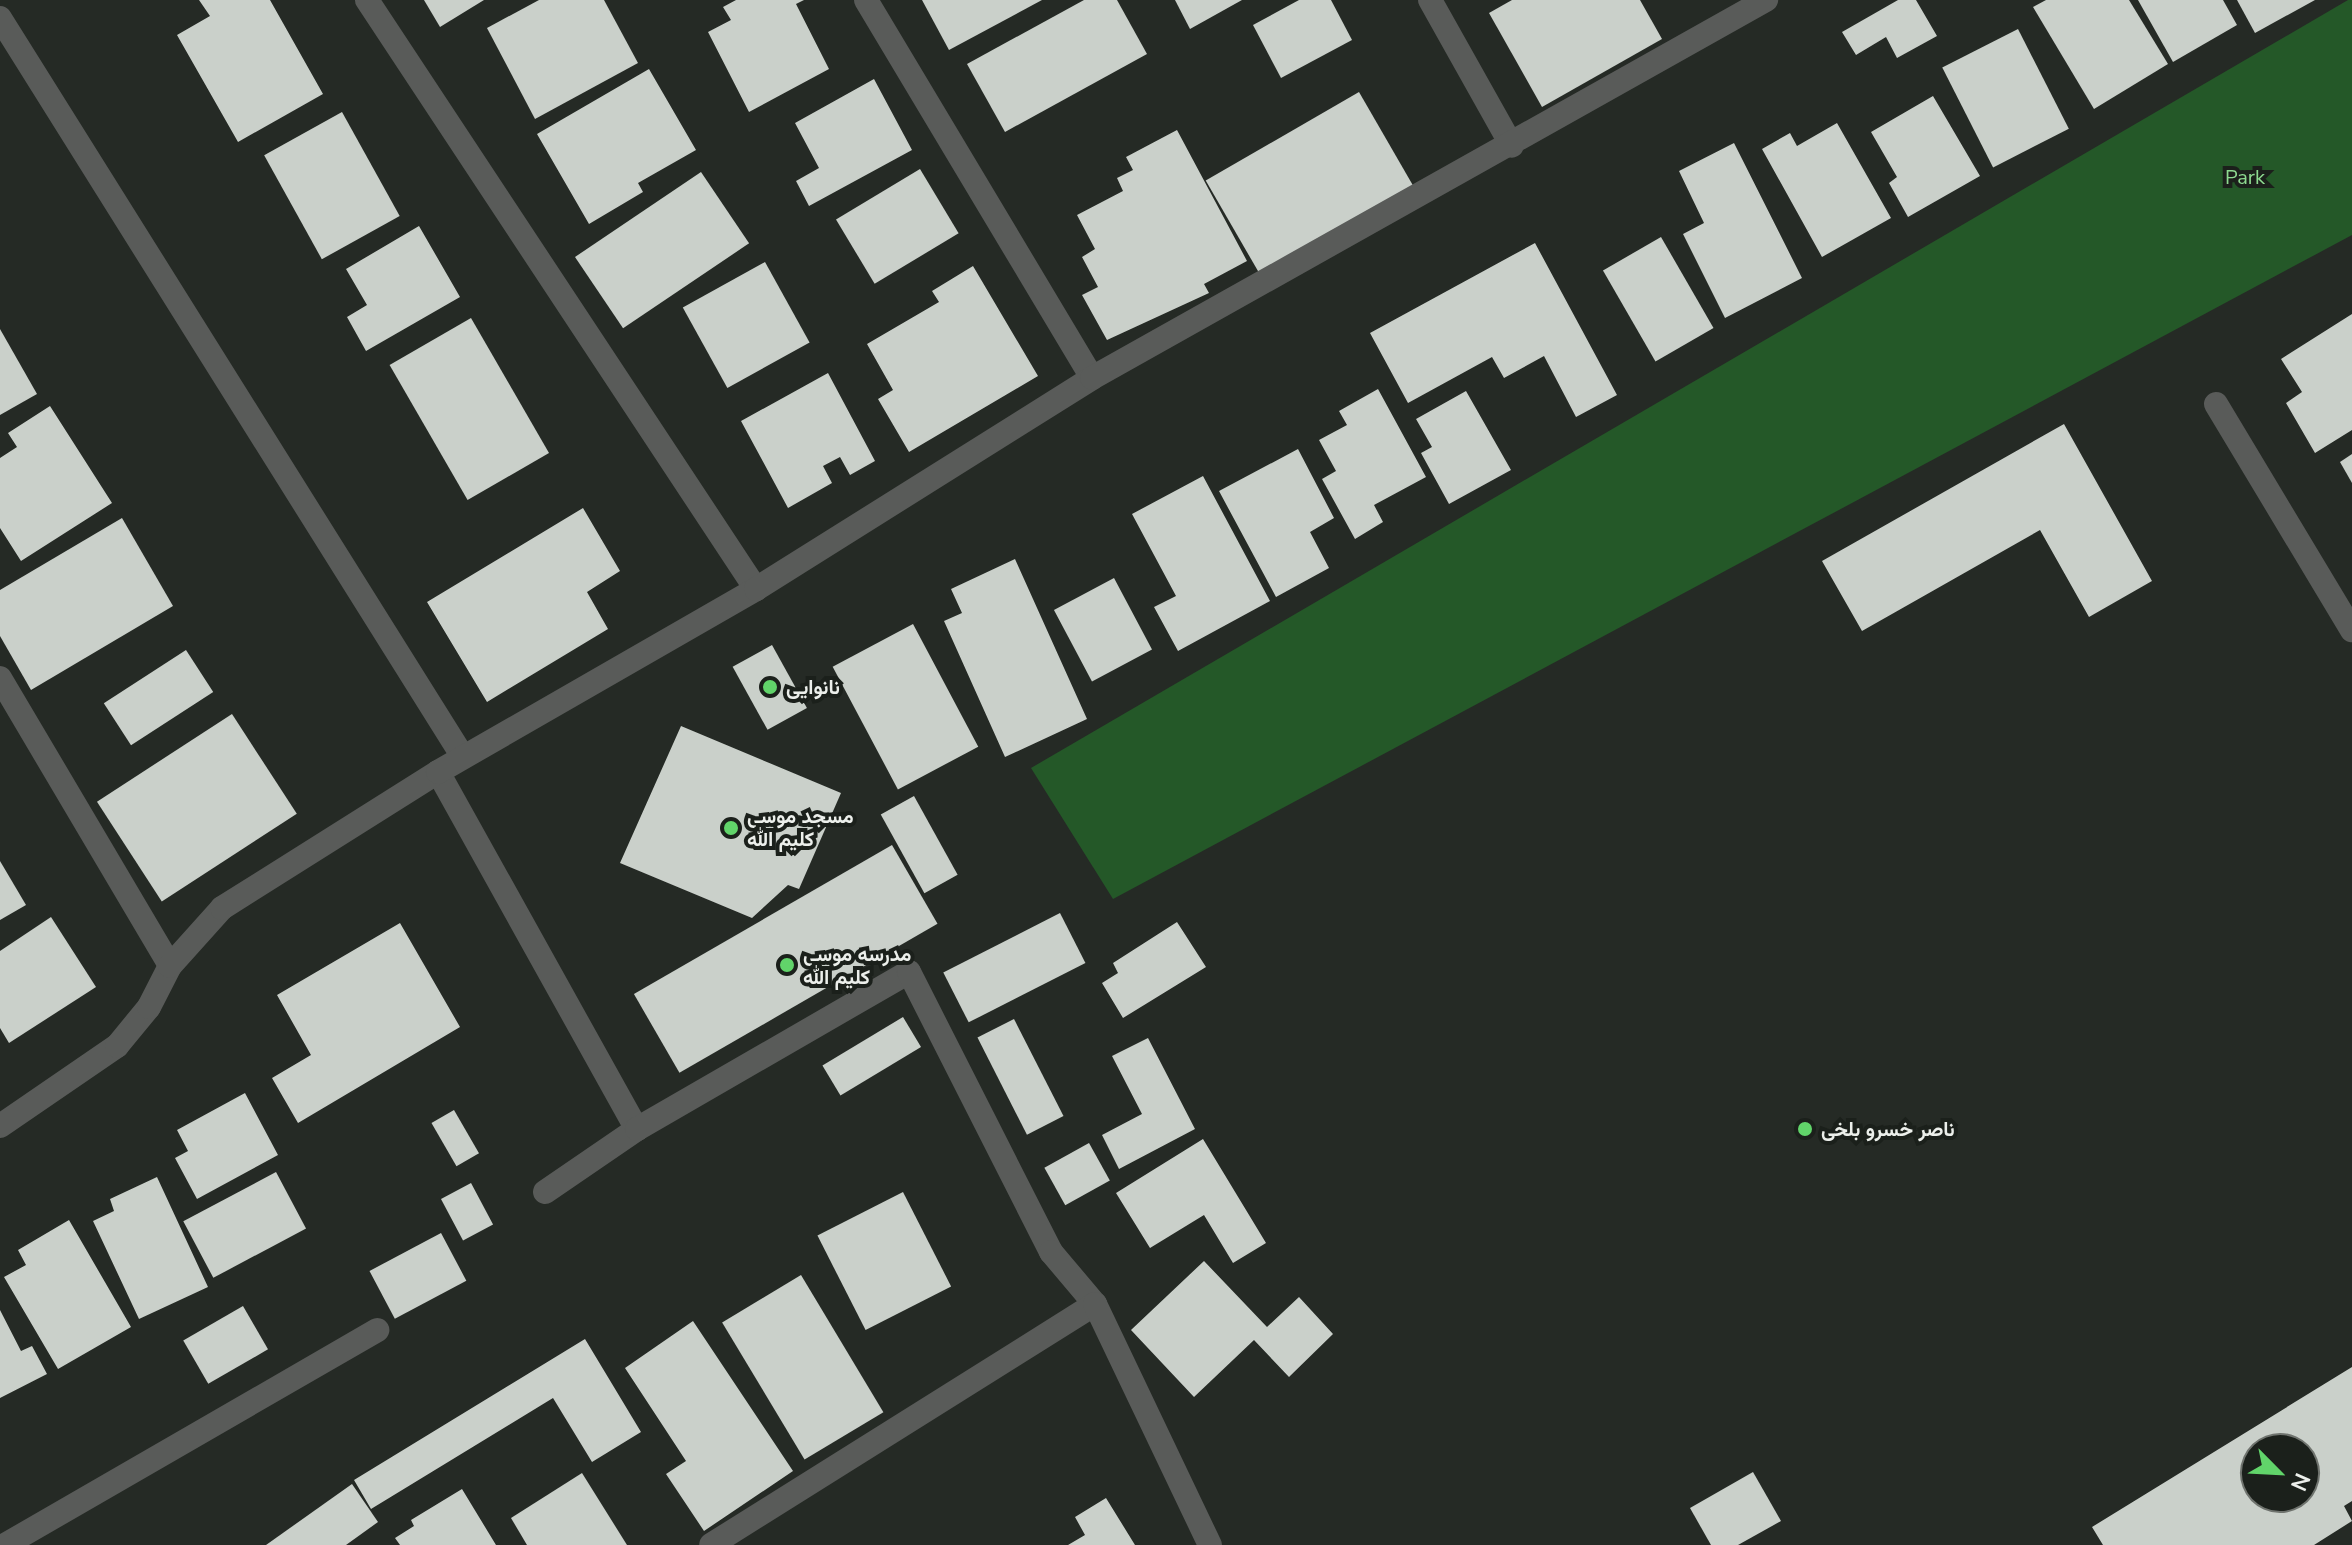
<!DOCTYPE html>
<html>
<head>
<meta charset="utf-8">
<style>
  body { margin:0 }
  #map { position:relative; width:2352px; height:1545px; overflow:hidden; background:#252a25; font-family:"Nunito Sans",Vazirmatn,sans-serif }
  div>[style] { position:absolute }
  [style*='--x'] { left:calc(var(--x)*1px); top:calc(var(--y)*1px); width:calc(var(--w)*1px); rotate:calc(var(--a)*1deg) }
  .green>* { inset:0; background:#245828 }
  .building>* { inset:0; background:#cad0ca; transform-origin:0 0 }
  .street>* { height:24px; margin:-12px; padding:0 12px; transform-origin:12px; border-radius:12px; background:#595b59 }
  .dots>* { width:22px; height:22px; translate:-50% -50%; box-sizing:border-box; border:4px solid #1b201b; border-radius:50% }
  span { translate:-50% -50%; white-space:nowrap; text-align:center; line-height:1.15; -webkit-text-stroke:8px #1b201b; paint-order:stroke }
  .park-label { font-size:20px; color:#8eda90 }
  .poi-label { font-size:20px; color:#ecefeb; font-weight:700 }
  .left { translate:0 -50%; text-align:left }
  .north { position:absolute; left:2240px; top:1433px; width:80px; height:80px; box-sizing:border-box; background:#1b201b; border:2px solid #6f736e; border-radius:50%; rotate:114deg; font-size:22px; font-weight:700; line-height:32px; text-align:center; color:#ecefeb }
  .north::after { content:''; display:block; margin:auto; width:28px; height:36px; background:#61d46a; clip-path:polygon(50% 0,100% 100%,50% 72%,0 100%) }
</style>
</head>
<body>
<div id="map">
  <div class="green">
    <div style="clip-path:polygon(2348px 0,2352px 0,2352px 235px,1113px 899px,1031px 768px)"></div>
  </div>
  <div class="building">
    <div style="clip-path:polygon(199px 0,270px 0,323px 94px,238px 142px,177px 35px,210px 16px)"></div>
    <div style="clip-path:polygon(424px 0,484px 0,440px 27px)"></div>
    <div style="clip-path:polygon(539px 0,604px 0,638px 63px,535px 119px,487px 28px)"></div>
    <div style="clip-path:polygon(736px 0,804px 0,796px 4px,829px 69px,749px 112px,708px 32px,731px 20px,723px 7px)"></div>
    <div style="clip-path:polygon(922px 0,1042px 0,949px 50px)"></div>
    <div style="clip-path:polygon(1084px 0,1117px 0,1147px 54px,1005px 132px,967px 64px)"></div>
    <div style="clip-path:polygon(1175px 0,1242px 0,1190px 29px)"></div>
    <div style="clip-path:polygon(1299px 0,1331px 0,1352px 40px,1281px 78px,1253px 25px)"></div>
    <div style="clip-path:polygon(1512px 0,1640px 0,1662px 39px,1542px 107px,1489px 13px)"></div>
    <div style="clip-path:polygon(1898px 0,1916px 0,1937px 36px,1897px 58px,1886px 37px,1856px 55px,1842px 32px)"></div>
    <div style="clip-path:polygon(2046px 0,2129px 0,2168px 64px,2094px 109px,2033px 7px)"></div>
    <div style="clip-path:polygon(2138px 0,2223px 0,2237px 25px,2173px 62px)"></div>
    <div style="clip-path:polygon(2237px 0,2315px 0,2255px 33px)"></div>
    <div style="left:2018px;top:29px;width:112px;height:85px;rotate:63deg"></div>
    <div style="clip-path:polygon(649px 69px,696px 150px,638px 183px,643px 192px,589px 224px,537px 134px)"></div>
    <div style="clip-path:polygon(874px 79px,912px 150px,809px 206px,796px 181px,819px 168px,795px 123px)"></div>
    <div style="left:1359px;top:92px;width:108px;height:177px;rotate:60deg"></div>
    <div style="clip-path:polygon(1933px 96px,1980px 176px,1908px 217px,1889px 183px,1897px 177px,1871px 132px)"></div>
    <div style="left:342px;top:112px;width:119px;height:89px;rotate:61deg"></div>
    <div style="clip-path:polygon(1837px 123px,1891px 218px,1822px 257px,1762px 149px,1790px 133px,1797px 146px)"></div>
    <div style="clip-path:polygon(1177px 130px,1247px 261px,1204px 284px,1209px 293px,1107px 340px,1082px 295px,1098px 287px,1082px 257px,1095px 249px,1077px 215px,1123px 191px,1117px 178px,1133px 170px,1126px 157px)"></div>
    <div style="clip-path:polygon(1734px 143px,1802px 278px,1725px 318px,1683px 234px,1704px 223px,1679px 171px)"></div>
    <div style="left:920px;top:169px;width:75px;height:98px;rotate:59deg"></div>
    <div style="left:701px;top:172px;width:86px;height:152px;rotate:56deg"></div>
    <div style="clip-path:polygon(419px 226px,460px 297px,366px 351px,347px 317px,367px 305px,346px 269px)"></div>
    <div style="left:1661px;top:237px;width:105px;height:67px;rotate:60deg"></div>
    <div style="clip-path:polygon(1535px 243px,1617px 395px,1576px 417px,1544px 356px,1504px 378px,1492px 357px,1408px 403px,1370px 333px)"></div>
    <div style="left:765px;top:262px;width:92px;height:94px;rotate:61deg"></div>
    <div style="clip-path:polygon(973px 266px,1038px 376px,909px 452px,878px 399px,893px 390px,867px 344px,939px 302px,932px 291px)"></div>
    <div style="clip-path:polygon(2352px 314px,2352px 430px,2315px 453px,2286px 403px,2302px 392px,2281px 359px)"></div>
    <div style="left:471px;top:318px;width:156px;height:94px;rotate:60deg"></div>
    <div style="clip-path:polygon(0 329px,37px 394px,0 415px)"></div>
    <div style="clip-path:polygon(828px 373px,875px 461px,850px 475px,840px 457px,823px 466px,832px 483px,788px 508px,741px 421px)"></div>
    <div style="clip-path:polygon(1378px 389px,1426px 477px,1374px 505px,1383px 522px,1355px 539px,1322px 479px,1336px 471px,1319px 440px,1347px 425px,1339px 411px)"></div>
    <div style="clip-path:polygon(1466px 391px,1511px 470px,1449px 504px,1421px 453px,1432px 447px,1416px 419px)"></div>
    <div style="clip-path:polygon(50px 406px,112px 503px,21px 561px,0 528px,0 458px,17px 447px,8px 433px)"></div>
    <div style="clip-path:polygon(2064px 424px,2152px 581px,2089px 617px,2040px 530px,1862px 631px,1822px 561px)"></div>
    <div style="clip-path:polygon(1298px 449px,1334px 518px,1310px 532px,1329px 568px,1276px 597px,1219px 491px)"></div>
    <div style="clip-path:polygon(2352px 454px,2352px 483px,2340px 462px)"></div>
    <div style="clip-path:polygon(1203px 476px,1270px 601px,1178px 651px,1154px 607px,1176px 596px,1132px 514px)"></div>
    <div style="clip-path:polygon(583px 508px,620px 571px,587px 592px,608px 629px,487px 702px,427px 602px)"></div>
    <div style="clip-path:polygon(122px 518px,173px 606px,31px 690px,0 636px,0 590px)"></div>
    <div style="clip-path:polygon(1015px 559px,1087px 719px,1005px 757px,944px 621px,962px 613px,951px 589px)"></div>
    <div style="left:1114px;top:578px;width:81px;height:68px;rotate:62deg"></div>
    <div style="left:913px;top:624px;width:139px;height:91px;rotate:62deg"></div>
    <div style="left:772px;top:645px;width:72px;height:45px;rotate:61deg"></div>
    <div style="left:186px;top:650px;width:50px;height:98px;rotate:57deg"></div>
    <div style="left:232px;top:714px;width:119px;height:161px;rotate:57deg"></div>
    <div style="clip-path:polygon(681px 726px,841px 793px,799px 889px,788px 885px,752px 918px,620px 863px)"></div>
    <div style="left:914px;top:796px;width:90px;height:38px;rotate:61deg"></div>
    <div style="left:892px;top:845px;width:91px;height:298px;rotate:60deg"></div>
    <div style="clip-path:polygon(0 861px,26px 905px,0 920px)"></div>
    <div style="left:1060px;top:913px;width:56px;height:131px;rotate:63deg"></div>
    <div style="clip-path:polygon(51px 917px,96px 987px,9px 1043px,0 1028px,0 951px)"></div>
    <div style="clip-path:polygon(1177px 922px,1206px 967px,1123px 1018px,1102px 983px,1118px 973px,1113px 963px)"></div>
    <div style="clip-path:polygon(400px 923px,460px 1027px,298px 1123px,272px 1078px,311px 1055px,277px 995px)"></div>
    <div style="left:903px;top:1017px;width:35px;height:94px;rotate:59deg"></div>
    <div style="left:1014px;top:1019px;width:109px;height:41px;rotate:63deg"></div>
    <div style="clip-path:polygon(1148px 1038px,1195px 1129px,1119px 1169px,1102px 1135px,1142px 1114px,1112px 1056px)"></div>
    <div style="clip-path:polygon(245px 1093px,278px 1155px,197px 1199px,175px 1158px,188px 1151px,177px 1130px)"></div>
    <div style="left:454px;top:1110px;width:50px;height:26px;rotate:60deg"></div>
    <div style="clip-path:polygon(1203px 1139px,1266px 1243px,1233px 1263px,1204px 1215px,1150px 1248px,1116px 1193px)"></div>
    <div style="left:1089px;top:1143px;width:43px;height:51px;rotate:61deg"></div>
    <div style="left:276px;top:1172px;width:64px;height:105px;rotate:62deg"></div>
    <div style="clip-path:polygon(157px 1177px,208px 1287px,139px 1319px,93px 1221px,114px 1211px,110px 1199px)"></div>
    <div style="left:471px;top:1183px;width:47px;height:34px;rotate:62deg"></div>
    <div style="left:903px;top:1192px;width:106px;height:96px;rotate:63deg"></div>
    <div style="clip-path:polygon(69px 1220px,131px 1327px,58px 1369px,4px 1277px,26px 1265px,18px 1250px)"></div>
    <div style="left:441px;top:1233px;width:54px;height:81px;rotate:62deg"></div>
    <div style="clip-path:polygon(1204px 1261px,1267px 1327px,1299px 1297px,1333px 1334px,1289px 1377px,1254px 1340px,1194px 1397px,1131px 1330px)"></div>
    <div style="left:801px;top:1275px;width:160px;height:92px;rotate:59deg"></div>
    <div style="left:243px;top:1306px;width:50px;height:69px;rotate:60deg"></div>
    <div style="clip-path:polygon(0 1310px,21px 1351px,32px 1346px,47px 1374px,0 1398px)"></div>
    <div style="clip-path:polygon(693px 1321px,793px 1471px,704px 1531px,666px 1474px,686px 1461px,625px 1368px)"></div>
    <div style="clip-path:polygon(585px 1339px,641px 1432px,592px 1462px,553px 1398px,371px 1509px,354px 1480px)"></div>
    <div style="clip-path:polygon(evenodd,2352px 1367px,2352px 1501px,2344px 1506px,2352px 1521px,2314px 1545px,2103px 1545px,2092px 1527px,2352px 1367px,2256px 1449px,2304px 1449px,2304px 1497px,2256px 1497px,2256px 1449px)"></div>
    <div style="clip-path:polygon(1753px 1472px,1781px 1521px,1738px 1545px,1711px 1545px,1690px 1508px)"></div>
    <div style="clip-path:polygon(582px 1473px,627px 1545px,527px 1545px,511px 1518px)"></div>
    <div style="clip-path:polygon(352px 1484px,378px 1522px,346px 1545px,266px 1545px)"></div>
    <div style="clip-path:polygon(462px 1489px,496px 1545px,400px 1545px,395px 1538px,414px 1526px,411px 1520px)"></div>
    <div style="clip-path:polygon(1106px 1498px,1135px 1545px,1068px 1545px,1085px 1535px,1075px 1517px)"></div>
  </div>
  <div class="street">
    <div style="--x:367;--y:0;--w:706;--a:56.56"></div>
    <div style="--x:866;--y:0;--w:440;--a:59.1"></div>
    <div style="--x:1430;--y:0;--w:167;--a:60.7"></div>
    <div style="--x:0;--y:18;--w:872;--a:57.93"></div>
    <div style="--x:2216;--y:404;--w:264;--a:59"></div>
    <div style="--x:0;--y:678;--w:334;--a:59.4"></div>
    <div style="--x:438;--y:772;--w:409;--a:60.9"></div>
    <div style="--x:0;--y:1126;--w:142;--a:-34.4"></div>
    <div style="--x:117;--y:1046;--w:50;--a:-50.6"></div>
    <div style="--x:149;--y:1007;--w:46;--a:-62.9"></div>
    <div style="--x:170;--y:966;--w:78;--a:-48.1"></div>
    <div style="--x:222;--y:908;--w:255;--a:-32.2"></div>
    <div style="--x:438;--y:772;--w:367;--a:-29.9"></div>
    <div style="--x:756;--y:589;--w:397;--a:-32.1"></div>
    <div style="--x:1092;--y:378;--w:773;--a:-29.29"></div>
    <div style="--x:545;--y:1192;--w:112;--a:-34.4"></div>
    <div style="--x:637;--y:1129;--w:314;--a:-30"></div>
    <div style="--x:909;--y:972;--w:314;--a:63.1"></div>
    <div style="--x:1051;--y:1252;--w:68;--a:49.8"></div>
    <div style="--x:1095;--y:1304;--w:453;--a:147.9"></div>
    <div style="--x:1095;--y:1304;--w:267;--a:64.5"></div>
    <div style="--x:5;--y:1545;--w:430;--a:-30"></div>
  </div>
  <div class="dots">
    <div style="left:770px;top:687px;background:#61d46a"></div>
    <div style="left:731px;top:828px;background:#61d46a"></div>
    <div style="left:787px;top:965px;background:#61d46a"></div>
    <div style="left:1805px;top:1129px;background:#61d46a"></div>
  </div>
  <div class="park-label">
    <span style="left:2245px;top:177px">Park</span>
  </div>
  <div class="poi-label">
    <span class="left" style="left:786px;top:687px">نانوایی</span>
    <span class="left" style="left:747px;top:828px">مسجد موسی<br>کلیم الله</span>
    <span class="left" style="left:803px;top:966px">مدرسه موسی<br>کلیم الله</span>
    <span class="left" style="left:1821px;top:1129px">ناصر خسرو بلخی</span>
  </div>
  <div class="north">N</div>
</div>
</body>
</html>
